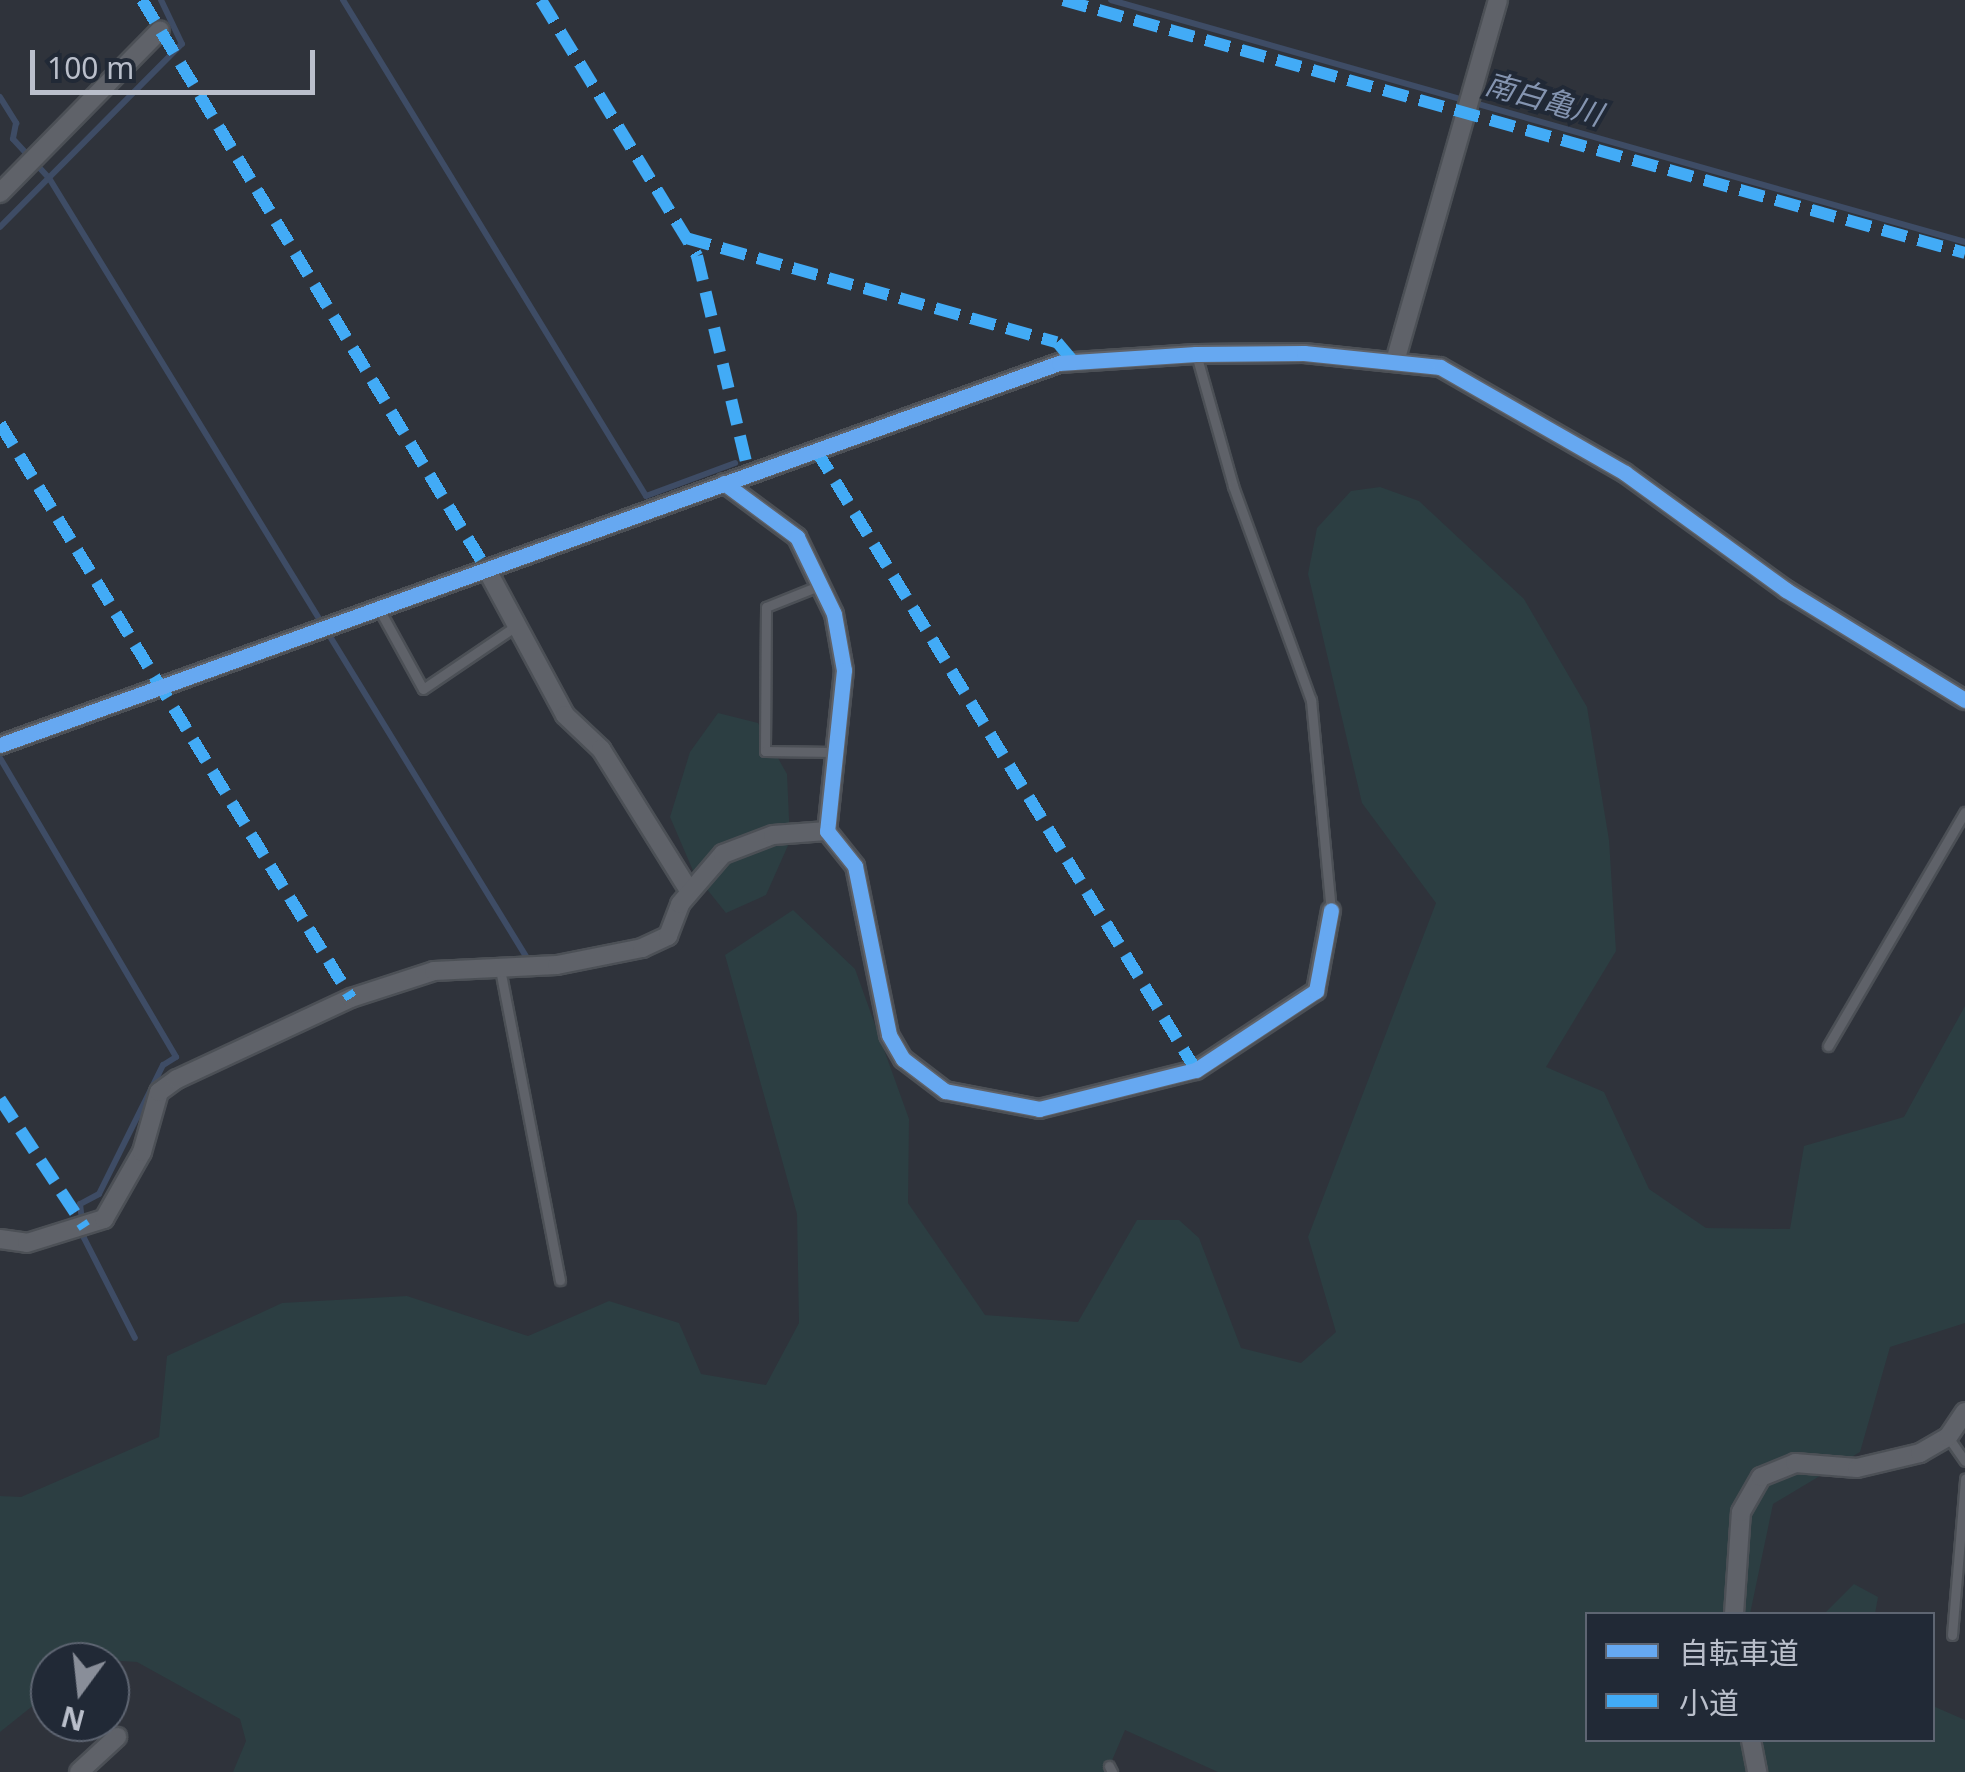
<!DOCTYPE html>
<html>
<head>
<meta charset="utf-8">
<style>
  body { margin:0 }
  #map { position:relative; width:1965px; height:1772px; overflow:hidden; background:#2f333b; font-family:"Noto Sans","Noto Sans JP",sans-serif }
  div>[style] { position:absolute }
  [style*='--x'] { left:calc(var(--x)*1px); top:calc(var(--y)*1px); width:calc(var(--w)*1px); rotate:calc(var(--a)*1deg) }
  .green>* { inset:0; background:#2c3e42 }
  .stream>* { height:6px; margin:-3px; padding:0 3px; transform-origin:3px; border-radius:3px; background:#3e4c65 }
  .roads { filter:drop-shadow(2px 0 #4c5056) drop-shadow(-2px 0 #4c5056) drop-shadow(0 2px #4c5056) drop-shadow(0 -2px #4c5056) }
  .lane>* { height:9px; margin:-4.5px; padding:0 4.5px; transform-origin:4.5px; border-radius:4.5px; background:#5f6269 }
  .street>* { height:18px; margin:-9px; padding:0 9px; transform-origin:9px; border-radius:9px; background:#5f6269 }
  .quiet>* { height:12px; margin-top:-6px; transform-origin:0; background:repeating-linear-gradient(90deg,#42abf6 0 25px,transparent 0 37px) }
  .cycleway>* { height:15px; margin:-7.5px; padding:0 7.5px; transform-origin:7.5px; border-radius:7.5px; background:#66a8f1 }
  span { translate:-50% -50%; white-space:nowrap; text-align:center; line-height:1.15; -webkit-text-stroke:8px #212936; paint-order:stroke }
  .water-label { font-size:30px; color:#8494b0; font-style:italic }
  .legend { position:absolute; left:1585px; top:1612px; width:350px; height:130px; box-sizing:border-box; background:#212936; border:2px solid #5e6572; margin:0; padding:12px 18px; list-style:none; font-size:30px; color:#babfcb }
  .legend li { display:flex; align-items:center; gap:20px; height:50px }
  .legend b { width:50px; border:2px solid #5e6572 }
  .north { position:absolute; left:30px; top:1642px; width:100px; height:100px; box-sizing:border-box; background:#212936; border:2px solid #5e6572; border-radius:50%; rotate:195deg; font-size:28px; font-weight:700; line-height:40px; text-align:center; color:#babfcb }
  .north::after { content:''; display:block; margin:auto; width:35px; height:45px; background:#898e99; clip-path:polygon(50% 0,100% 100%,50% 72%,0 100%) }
  .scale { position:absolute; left:30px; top:50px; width:285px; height:45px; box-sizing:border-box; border:5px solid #babfcb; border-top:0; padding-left:12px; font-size:30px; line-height:35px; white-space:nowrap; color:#babfcb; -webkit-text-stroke:8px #212936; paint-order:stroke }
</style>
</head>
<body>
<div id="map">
  <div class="green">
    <div style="clip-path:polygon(1380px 487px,1419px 501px,1524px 599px,1587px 707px,1609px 840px,1616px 951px,1546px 1067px,1604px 1092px,1649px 1189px,1706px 1228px,1790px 1229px,1804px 1146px,1904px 1117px,1965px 1006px,1965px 1323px,1890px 1347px,1860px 1452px,1773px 1504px,1750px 1614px,1588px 1614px,1588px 1740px,1932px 1740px,1933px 1706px,1965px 1720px,1965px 1772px,1218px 1772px,1125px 1730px,1107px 1772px,233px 1772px,246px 1741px,240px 1719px,137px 1662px,91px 1659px,50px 1662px,50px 1692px,0 1732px,0 1496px,21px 1497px,159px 1437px,167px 1356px,282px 1303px,407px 1296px,528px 1336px,609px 1301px,679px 1323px,701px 1374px,766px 1385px,799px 1323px,797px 1214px,725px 955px,793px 910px,855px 969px,909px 1119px,908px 1203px,985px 1315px,1078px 1322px,1137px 1220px,1179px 1220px,1199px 1238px,1241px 1348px,1301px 1363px,1336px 1332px,1308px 1237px,1436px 903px,1362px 803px,1308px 574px,1317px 528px,1351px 491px)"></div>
    <div style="clip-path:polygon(718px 713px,758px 723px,787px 774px,790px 841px,766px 895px,726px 913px,694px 873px,670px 817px,690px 752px)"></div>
    <div style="clip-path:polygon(1854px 1584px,1878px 1597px,1875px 1614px,1824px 1614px)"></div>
  </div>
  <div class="stream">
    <div style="--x:343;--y:0;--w:581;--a:58.58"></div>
    <div style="--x:646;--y:496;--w:95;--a:-20.3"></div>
    <div style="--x:1111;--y:0;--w:888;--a:15.82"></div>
    <div style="--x:0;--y:97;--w:31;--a:58"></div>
    <div style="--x:16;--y:123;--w:16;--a:101"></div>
    <div style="--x:13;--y:139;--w:53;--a:47.3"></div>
    <div style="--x:49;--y:178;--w:915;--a:58.5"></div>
    <div style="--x:0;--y:227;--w:258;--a:-45.2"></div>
    <div style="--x:182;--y:44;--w:49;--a:-115.5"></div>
    <div style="--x:0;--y:758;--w:347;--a:59.5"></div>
    <div style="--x:176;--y:1057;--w:15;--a:148"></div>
    <div style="--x:163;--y:1065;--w:144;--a:116.4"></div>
    <div style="--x:99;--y:1194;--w:21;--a:152"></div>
    <div style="--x:80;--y:1204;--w:34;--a:83"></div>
    <div style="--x:84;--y:1238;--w:112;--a:63"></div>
  </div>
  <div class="roads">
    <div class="lane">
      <div style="--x:1196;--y:354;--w:137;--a:74.3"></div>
      <div style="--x:1233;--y:486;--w:228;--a:70"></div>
      <div style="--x:1311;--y:700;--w:211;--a:84.6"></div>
      <div style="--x:821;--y:585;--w:59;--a:158.2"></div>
      <div style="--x:766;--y:607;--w:144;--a:90.4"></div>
      <div style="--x:765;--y:751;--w:69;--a:0.8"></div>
      <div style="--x:379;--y:609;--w:91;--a:61.2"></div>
      <div style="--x:423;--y:689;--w:114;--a:-34.2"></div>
      <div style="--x:500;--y:969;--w:317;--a:79.1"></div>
      <div style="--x:1828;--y:1046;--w:271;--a:-59.7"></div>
      <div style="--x:1948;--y:1437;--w:29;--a:55"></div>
      <div style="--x:1952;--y:1635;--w:157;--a:-85.2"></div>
      <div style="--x:1109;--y:1766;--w:7;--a:63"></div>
    </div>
    <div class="street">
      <div style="--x:0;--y:193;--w:228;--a:-45.5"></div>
      <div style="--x:1396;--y:358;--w:372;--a:-74.1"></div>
      <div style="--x:724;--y:483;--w:91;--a:36.5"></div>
      <div style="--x:797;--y:537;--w:85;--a:64.3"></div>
      <div style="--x:834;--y:614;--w:57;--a:79.9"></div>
      <div style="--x:844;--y:670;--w:162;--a:96"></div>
      <div style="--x:827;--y:831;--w:45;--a:51.3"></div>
      <div style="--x:855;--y:866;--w:172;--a:78.6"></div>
      <div style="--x:889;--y:1035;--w:28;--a:60"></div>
      <div style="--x:903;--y:1059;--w:53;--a:37.3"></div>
      <div style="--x:945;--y:1091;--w:96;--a:10.8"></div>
      <div style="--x:1039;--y:1109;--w:162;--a:-14"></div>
      <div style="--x:1196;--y:1070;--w:144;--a:-33.4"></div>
      <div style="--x:1316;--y:991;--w:82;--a:-79.5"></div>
      <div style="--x:487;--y:570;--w:165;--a:61.7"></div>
      <div style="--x:565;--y:715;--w:50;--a:43.4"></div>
      <div style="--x:601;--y:749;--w:168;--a:58.1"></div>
      <div style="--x:0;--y:745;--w:1126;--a:-19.84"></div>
      <div style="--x:1059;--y:363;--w:137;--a:-3.8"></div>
      <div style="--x:1196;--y:354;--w:108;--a:-0.5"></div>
      <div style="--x:1304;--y:353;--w:137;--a:5.9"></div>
      <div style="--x:1440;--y:367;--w:213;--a:29.8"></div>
      <div style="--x:1625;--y:473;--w:199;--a:36"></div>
      <div style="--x:1786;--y:590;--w:210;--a:31.6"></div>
      <div style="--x:0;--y:1239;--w:27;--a:8"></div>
      <div style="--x:27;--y:1243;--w:81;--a:-17.3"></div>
      <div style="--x:104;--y:1219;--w:77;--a:-60.4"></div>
      <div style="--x:142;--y:1152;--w:62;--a:-74.2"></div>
      <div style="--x:159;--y:1092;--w:22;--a:-36"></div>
      <div style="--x:177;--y:1079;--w:192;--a:-25"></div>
      <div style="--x:351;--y:998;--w:87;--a:-18"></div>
      <div style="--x:434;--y:971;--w:123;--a:-2.8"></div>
      <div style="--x:557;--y:965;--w:87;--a:-11.3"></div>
      <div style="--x:642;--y:948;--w:29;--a:-25"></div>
      <div style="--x:668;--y:936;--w:34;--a:-69"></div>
      <div style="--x:680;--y:904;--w:66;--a:-49.3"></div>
      <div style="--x:723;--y:854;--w:53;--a:-20.8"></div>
      <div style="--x:773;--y:835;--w:54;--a:-4.2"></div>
      <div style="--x:1734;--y:1614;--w:102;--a:-86.1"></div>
      <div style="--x:1741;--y:1512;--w:40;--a:-60.3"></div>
      <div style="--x:1761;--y:1477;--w:37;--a:-22"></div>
      <div style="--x:1795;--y:1463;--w:62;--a:4.6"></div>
      <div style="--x:1857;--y:1468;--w:65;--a:-13.4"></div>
      <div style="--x:1920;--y:1453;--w:32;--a:-30"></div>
      <div style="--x:1948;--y:1437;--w:30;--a:-56"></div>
      <div style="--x:1751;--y:1740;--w:33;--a:79"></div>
      <div style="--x:79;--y:1772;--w:52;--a:-42.6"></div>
    </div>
  </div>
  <div class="quiet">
    <div style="--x:142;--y:0;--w:666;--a:58.82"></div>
    <div style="--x:541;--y:0;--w:300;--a:58.6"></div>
    <div style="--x:697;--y:256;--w:224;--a:76.6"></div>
    <div style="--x:1063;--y:0;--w:937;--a:15.67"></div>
    <div style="--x:686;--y:238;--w:385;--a:15.7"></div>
    <div style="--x:1057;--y:342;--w:23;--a:50"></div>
    <div style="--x:0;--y:424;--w:673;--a:58.55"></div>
    <div style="--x:816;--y:450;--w:727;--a:58.5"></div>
    <div style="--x:0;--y:1099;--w:154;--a:56.6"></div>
  </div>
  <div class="cycleway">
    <div style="--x:724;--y:483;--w:91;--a:36.5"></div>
    <div style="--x:797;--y:537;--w:85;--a:64.3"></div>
    <div style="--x:834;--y:614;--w:57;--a:79.9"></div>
    <div style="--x:844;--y:670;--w:162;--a:96"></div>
    <div style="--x:827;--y:831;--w:45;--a:51.3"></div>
    <div style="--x:855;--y:866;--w:172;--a:78.6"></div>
    <div style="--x:889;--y:1035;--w:28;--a:60"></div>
    <div style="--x:903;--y:1059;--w:53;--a:37.3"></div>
    <div style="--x:945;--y:1091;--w:96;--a:10.8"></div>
    <div style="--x:1039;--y:1109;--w:162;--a:-14"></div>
    <div style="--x:1196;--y:1070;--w:144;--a:-33.4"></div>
    <div style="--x:1316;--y:991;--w:82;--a:-79.5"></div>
    <div style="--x:0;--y:745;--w:1126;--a:-19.84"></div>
    <div style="--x:1059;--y:363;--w:137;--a:-3.8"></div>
    <div style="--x:1196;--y:354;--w:108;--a:-0.5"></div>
    <div style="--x:1304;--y:353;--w:137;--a:5.9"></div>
    <div style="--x:1440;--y:367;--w:213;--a:29.8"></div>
    <div style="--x:1625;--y:473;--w:199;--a:36"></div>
    <div style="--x:1786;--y:590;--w:210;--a:31.6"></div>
  </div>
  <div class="water-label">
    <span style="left:1544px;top:99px;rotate:16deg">南白亀川</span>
  </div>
  <ul class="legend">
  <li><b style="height:12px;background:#66a8f1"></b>自転車道</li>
  <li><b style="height:12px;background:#42abf6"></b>小道</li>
  </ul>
  <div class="north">N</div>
  <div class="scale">100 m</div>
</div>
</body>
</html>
